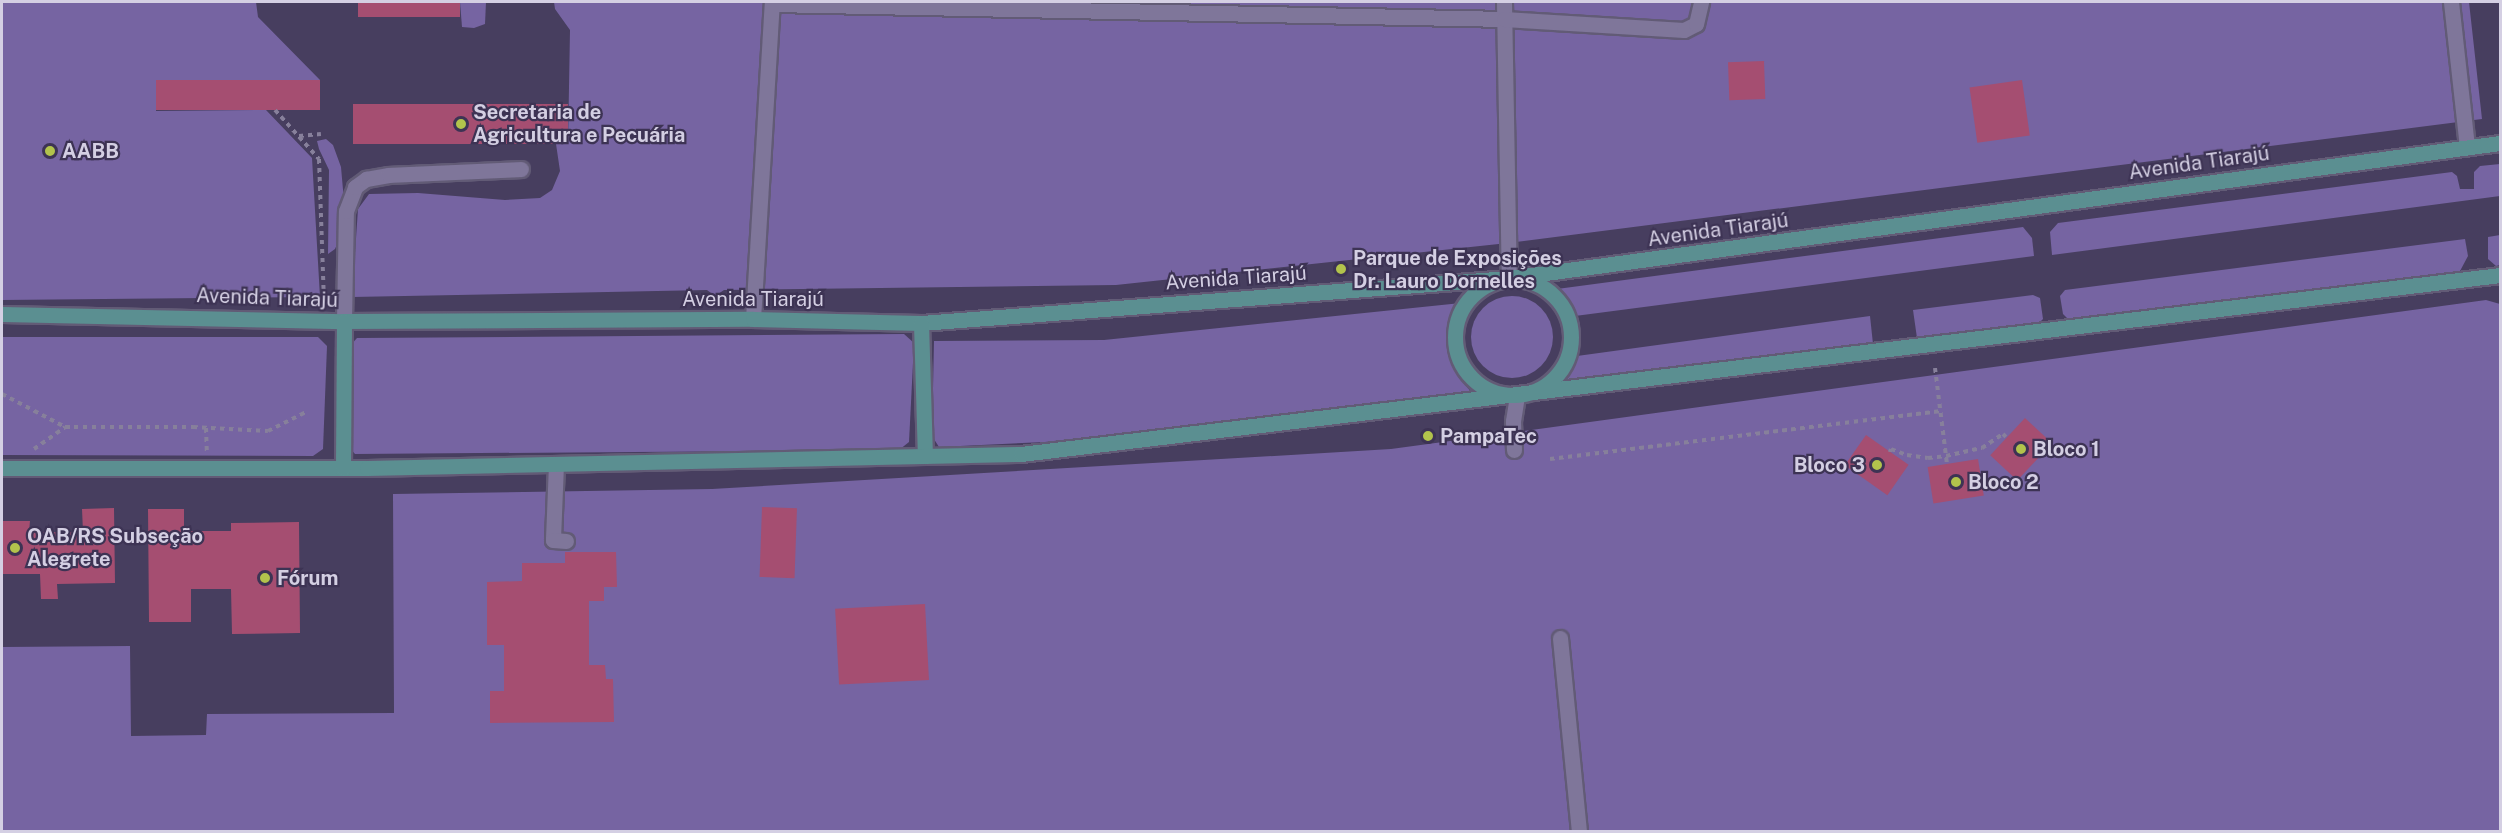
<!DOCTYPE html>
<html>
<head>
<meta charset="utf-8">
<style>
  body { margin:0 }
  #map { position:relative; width:2502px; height:833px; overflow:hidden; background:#473e5f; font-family:"Public Sans",sans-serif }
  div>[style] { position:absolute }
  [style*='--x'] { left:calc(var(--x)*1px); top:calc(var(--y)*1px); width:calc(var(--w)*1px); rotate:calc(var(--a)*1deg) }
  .green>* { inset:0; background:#7664a2 }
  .round { border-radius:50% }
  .building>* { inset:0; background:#a54e71; transform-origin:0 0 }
  .path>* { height:4px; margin-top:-2px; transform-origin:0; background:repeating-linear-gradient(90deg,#87809b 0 4.5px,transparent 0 9px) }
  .roads { filter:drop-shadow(2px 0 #625b76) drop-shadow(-2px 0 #625b76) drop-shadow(0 2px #625b76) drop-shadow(0 -2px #625b76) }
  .minor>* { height:15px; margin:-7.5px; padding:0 7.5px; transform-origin:7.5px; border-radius:7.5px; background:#7f769a }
  .major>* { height:15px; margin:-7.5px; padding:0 7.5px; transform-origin:7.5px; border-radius:7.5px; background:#5b8f91 }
  .major>.ring { margin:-7.5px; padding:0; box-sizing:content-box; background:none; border:15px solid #5b8f91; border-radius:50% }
  .dots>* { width:16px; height:16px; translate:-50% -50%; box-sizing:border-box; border:3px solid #3d3354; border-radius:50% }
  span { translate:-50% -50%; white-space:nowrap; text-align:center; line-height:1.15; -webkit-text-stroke:4.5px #3d3354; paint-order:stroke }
  .poi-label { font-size:20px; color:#d4cfe3; font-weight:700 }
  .left { translate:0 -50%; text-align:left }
  .right { translate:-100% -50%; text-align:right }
  .street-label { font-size:20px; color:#d4cfe3 }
  .frame { position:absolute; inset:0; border:3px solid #d4cfe3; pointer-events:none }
</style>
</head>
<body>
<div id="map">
  <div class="green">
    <div style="clip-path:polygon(2px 2px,256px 2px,258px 17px,320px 80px,156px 81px,156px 111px,266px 110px,312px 158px,320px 297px,2px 300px)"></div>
    <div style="clip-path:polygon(460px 2px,486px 2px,485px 24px,474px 28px,462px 27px)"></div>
    <div style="clip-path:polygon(554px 2px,2469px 2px,2482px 119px,1508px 243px,1116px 285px,724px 290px,715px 296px,707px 290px,352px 297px,358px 209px,369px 194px,418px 193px,505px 200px,540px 198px,552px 190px,560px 171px,556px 144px,568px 143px,570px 30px,555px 9px)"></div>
    <div style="clip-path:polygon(326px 139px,333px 145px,341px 167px,344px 201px,345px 226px,335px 249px,328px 254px,329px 170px,319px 149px,317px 141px)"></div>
    <div style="clip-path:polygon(2500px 164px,2500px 196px,2052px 255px,2050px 232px,2058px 223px,2452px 172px,2457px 176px,2460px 189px,2474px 189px,2474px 172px,2480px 166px)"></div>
    <div style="clip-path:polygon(2023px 227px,2032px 238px,2034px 256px,1575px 316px,1557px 289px)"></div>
    <div style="clip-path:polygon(2500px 235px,2500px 265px,2496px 266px,2488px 259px,2488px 237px)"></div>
    <div style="clip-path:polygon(2465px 239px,2468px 256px,2460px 271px,2068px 319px,2063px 314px,2060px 296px,2065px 290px)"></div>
    <div style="clip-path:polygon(2033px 295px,2040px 298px,2043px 319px,2039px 323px,1917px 338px,1913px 310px)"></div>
    <div class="round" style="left:1471px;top:296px;width:82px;height:82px"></div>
    <div style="clip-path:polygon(2486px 300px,2500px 304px,2500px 831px,2px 831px,2px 647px,130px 646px,131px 736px,206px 735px,207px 714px,394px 713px,393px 494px,712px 489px,1391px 449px)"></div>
    <div style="clip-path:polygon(1461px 303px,1452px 323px,1447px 343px,1451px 362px,1459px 378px,1473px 394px,1045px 442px,939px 447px,932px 436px,934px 341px,1104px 340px)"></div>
    <div style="clip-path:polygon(1870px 316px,1873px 344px,1560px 382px,1577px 356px)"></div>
    <div style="clip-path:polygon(904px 334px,914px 343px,909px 442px,899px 450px,355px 454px,349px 447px,350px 346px,357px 338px)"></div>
    <div style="clip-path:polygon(2px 337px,318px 337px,327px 346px,323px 449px,313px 456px,2px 455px)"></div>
  </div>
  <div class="building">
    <div style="left:358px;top:2px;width:102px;height:15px"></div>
    <div style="left:1764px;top:61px;width:38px;height:36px;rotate:88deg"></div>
    <div style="left:320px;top:80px;width:30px;height:164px;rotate:90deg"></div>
    <div style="left:2022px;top:80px;width:56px;height:53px;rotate:82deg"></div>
    <div style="left:353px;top:104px;width:215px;height:40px"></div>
    <div style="left:2025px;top:418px;width:37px;height:51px;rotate:43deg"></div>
    <div style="left:1866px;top:435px;width:52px;height:37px;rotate:35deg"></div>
    <div style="left:1978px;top:459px;width:37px;height:51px;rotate:81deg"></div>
    <div style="left:762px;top:507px;width:35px;height:70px;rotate:2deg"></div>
    <div style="clip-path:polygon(114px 508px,115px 583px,57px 584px,58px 599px,41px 599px,40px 574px,2px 574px,2px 521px,30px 521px,29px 532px,83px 532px,82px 509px)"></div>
    <div style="clip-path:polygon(148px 509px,184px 509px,184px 531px,231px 531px,231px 523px,299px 522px,300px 633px,232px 634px,231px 589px,191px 589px,191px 622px,149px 622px)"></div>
    <div style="clip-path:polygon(565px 552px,616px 552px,617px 587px,604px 587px,604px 601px,589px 601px,589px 665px,605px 665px,606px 679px,613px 679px,614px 722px,490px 723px,490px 691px,504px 691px,504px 645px,487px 645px,487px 582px,522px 581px,522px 563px,565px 563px)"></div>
    <div style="left:925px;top:604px;width:76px;height:90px;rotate:87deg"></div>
  </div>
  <div class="path">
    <div style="--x:275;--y:110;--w:66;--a:48.1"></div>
    <div style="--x:319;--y:159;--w:146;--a:88"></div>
    <div style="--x:299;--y:136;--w:22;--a:-5"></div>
    <div style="--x:1935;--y:368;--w:97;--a:82.9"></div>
    <div style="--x:2;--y:394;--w:71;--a:27.6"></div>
    <div style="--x:206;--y:428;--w:23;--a:88"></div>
    <div style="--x:34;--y:449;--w:38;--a:-35"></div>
    <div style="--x:65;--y:427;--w:128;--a:0"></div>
    <div style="--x:193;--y:427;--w:75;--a:3.1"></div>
    <div style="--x:268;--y:431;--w:42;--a:-26.6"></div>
    <div style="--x:1890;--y:452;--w:3;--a:-72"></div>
    <div style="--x:1891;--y:449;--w:17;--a:21"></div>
    <div style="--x:1907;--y:455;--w:21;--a:8"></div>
    <div style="--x:1928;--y:458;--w:18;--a:-6"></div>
    <div style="--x:1946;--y:456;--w:37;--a:-13"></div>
    <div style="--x:1982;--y:448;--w:25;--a:-34"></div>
    <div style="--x:2003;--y:434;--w:4;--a:45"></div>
    <div style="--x:1550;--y:459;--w:394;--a:-7"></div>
  </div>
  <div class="roads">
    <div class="minor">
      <div style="--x:1504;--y:2;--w:276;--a:89"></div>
      <div style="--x:2451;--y:2;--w:146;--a:83.7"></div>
      <div style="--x:772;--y:4;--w:732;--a:1.17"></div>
      <div style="--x:1504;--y:19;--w:180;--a:3.5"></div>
      <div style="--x:1684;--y:30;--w:13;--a:-27"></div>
      <div style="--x:1696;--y:24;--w:23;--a:-77"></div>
      <div style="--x:753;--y:319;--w:318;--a:-86.6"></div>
      <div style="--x:344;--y:321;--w:110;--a:-89"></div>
      <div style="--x:346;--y:211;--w:26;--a:-69"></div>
      <div style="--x:355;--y:187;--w:14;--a:-36"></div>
      <div style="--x:366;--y:179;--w:23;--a:-10"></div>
      <div style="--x:389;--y:175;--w:132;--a:-2.6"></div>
      <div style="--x:1514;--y:450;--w:29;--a:-92"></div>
      <div style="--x:1513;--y:421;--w:26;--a:-81"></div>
      <div style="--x:556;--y:464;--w:76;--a:92.3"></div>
      <div style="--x:553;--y:540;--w:13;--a:4"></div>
      <div style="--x:1560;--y:638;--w:195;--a:84.4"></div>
    </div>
    <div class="major">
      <div class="ring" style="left:1455px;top:279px;width:101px;height:101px"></div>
      <div style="--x:2;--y:314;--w:342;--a:1.2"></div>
      <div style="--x:344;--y:321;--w:409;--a:-0.3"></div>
      <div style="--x:753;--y:319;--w:168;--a:1.4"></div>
      <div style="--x:921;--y:323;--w:590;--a:-4.38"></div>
      <div style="--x:1509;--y:278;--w:1000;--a:-7.76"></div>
      <div style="--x:921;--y:323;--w:133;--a:88.3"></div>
      <div style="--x:2;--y:468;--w:365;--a:0"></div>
      <div style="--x:367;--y:468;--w:654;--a:-1.23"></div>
      <div style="--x:1021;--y:454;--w:1490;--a:-6.9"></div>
      <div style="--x:343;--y:468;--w:147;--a:-89.6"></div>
    </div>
  </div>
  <div class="dots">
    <div style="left:461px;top:124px;background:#b2c34c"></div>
    <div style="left:50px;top:151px;background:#b2c34c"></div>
    <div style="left:1341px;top:269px;background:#b2c34c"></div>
    <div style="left:1428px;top:436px;background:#b2c34c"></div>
    <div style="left:2021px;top:449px;background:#b2c34c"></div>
    <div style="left:1877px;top:465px;background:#b2c34c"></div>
    <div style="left:1956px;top:482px;background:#b2c34c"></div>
    <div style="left:15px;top:548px;background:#b2c34c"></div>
    <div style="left:265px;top:578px;background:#b2c34c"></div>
  </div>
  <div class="poi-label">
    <span class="left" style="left:473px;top:124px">Secretaria de<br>Agricultura e Pecuária</span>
    <span class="left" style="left:62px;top:151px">AABB</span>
    <span class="left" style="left:1353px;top:270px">Parque de Exposições<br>Dr. Lauro Dornelles</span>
    <span class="left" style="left:1440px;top:436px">PampaTec</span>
    <span class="left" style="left:2033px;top:449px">Bloco 1</span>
    <span class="right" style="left:1865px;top:465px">Bloco 3</span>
    <span class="left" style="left:1968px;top:482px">Bloco 2</span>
    <span class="left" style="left:27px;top:548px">OAB/RS Subseção<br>Alegrete</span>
    <span class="left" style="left:277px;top:578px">Fórum</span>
  </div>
  <div class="street-label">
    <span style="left:2199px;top:163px;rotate:-8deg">Avenida Tiarajú</span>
    <span style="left:1718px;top:230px;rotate:-8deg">Avenida Tiarajú</span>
    <span style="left:1236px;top:278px;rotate:-4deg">Avenida Tiarajú</span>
    <span style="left:267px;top:298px;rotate:2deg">Avenida Tiarajú</span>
    <span style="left:753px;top:299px">Avenida Tiarajú</span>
  </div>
  <div class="frame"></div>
</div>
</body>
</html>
